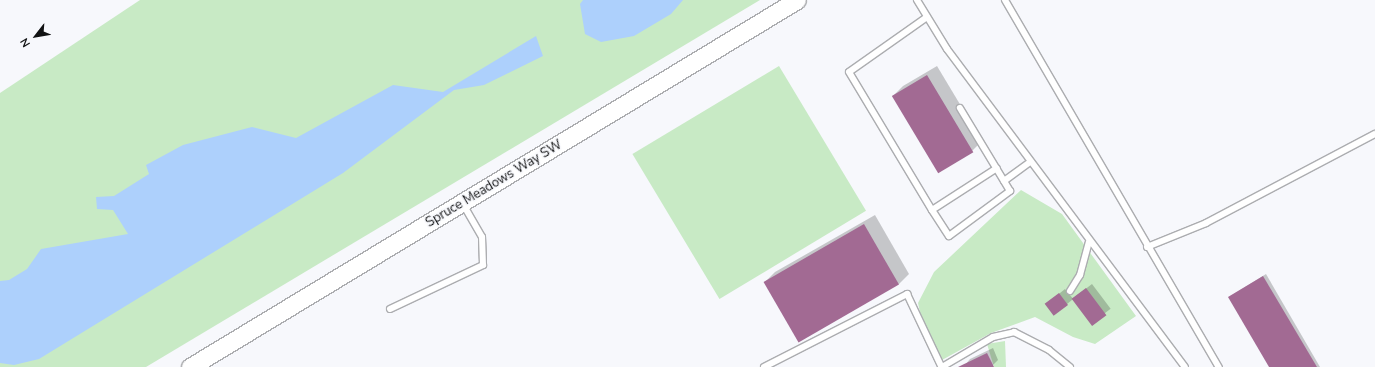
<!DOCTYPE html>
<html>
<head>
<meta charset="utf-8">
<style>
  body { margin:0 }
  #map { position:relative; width:1375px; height:367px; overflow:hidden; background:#f7f8fc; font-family:"Nunito Sans",sans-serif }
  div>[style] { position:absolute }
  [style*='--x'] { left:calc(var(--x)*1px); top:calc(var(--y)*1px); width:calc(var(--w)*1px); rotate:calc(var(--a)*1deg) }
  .green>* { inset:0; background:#c8eac5; transform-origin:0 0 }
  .water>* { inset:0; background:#add0fc }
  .shadow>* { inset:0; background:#0003; transform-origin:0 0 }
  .building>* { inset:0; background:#a26a93; transform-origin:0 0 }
  .roads { filter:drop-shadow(1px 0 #acadb0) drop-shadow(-1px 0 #acadb0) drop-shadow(0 1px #acadb0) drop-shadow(0 -1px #acadb0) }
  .lane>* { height:6px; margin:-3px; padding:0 3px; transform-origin:3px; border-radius:3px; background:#fff }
  .secondary>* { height:17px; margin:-8.5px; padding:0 8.5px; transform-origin:8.5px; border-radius:8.5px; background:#fff }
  span { translate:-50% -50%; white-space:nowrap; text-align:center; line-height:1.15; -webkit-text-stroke:3px #f7f8fc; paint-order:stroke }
  .street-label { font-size:13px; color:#111213 }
  .north { position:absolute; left:16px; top:16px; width:40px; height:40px; -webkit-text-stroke:3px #f7f8fc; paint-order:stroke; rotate:239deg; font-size:11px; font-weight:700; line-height:16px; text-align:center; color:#111213 }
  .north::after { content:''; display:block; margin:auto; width:14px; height:18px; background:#111213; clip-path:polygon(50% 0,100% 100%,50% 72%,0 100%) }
</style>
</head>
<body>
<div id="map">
  <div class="green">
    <div style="clip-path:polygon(140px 0,760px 0,146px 367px,0 367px,0 93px)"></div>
    <div style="left:779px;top:66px;width:169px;height:171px;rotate:59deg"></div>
    <div style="clip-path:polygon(1021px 190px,1062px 214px,1136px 316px,1095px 344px,1073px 337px,1035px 317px,991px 333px,942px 360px,925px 336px,918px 303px,934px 272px)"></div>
    <div style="clip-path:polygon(1005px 341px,1006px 367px,994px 367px,987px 344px)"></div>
  </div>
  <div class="water">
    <div style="clip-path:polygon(583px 0,683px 0,671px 14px,634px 36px,601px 42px,585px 34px,580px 4px)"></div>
    <div style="clip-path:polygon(536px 36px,543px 56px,484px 85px,454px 90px,343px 173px,39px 359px,14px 365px,0 363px,0 281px,9px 280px,27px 269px,41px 249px,128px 234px,113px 210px,97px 209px,96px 197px,114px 196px,149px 174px,146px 165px,183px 145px,252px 127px,296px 138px,393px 85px,443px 92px)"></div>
  </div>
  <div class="shadow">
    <div style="clip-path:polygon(937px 66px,982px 141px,972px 151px,893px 96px,903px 86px)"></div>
    <div style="clip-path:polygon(875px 215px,909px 274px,899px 284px,765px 282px,775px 272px)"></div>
    <div style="clip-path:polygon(1266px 274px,1320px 367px,1270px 367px,1229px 297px)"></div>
    <div style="left:1092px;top:284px;width:31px;height:24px;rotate:53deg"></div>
    <div style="left:1065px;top:289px;width:13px;height:24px;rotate:51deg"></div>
    <div style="clip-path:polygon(993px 348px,998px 360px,993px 365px,966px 367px,965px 365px,970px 359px)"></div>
  </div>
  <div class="building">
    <div style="left:927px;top:75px;width:90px;height:41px;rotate:59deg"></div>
    <div style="left:864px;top:224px;width:70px;height:116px;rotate:60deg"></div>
    <div style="clip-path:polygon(1263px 276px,1317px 367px,1269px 367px,1228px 297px)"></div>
    <div style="left:1086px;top:288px;width:34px;height:18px;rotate:53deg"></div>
    <div style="left:1059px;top:293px;width:15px;height:18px;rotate:53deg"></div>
    <div style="clip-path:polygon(987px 353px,994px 367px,958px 367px)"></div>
  </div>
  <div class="roads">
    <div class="lane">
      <div style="--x:917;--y:0;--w:57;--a:58.5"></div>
      <div style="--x:947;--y:49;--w:397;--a:53.2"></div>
      <div style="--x:1005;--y:0;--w:425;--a:59.8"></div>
      <div style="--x:927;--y:17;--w:95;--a:144.8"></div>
      <div style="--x:849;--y:72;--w:161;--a:59"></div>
      <div style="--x:932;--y:210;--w:77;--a:-32.9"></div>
      <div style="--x:1004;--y:181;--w:32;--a:-36"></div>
      <div style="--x:932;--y:210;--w:31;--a:57"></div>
      <div style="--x:949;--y:236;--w:76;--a:-36.4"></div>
      <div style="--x:1010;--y:191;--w:97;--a:-121.1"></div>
      <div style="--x:1147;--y:247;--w:64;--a:-22.1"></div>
      <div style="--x:1206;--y:223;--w:191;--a:-27.8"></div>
      <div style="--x:1070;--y:291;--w:19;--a:-58"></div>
      <div style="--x:1080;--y:275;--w:34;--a:-75"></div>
      <div style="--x:390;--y:309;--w:103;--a:-25.3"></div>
      <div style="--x:483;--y:265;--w:28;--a:-92"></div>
      <div style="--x:482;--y:237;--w:39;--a:-120"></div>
      <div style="--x:764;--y:367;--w:161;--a:-27"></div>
      <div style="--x:907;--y:294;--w:80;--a:64.7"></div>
      <div style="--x:942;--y:367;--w:59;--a:-30.5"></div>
      <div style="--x:993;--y:337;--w:22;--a:-13"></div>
      <div style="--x:1014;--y:332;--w:39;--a:27"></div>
      <div style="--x:1049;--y:350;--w:27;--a:39"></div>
    </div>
    <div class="secondary">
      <div style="--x:190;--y:367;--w:709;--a:-31.16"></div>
    </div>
  </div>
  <div class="street-label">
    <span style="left:494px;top:184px;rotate:-31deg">Spruce Meadows Way SW</span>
  </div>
  <div class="north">N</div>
</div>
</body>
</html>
